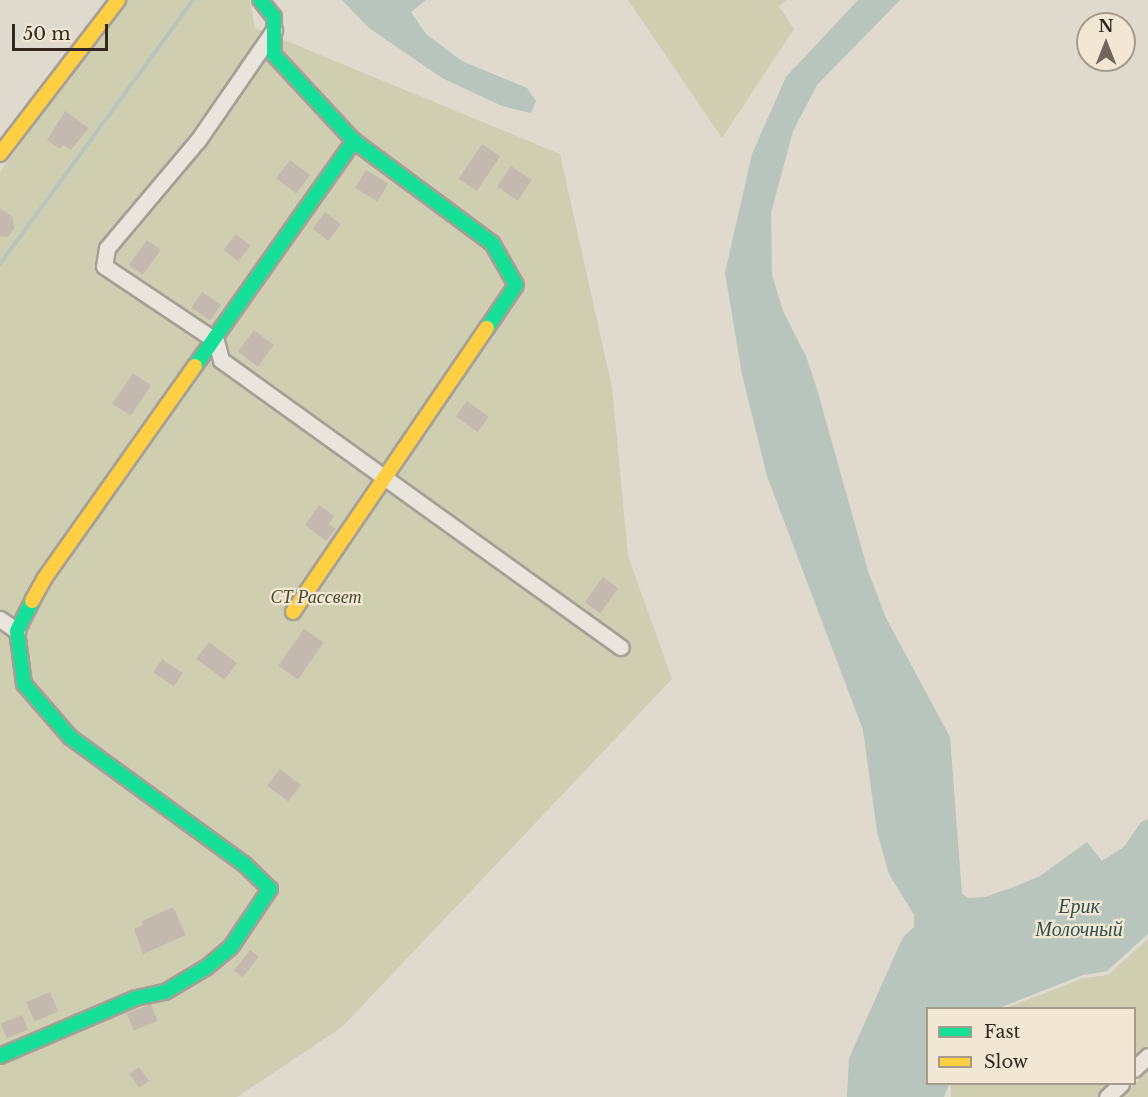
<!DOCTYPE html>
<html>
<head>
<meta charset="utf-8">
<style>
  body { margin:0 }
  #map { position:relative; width:1148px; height:1097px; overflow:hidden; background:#e0d9cd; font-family:"Libre Baskerville",serif }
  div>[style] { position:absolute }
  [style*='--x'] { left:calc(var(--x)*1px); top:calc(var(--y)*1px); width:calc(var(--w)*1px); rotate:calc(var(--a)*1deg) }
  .green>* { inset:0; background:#d0ceb1; transform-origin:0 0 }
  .water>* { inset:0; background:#b7c5bc }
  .stream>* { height:4px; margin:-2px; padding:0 2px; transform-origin:2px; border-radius:2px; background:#b7c5bc }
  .building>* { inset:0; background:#c4b9ae; transform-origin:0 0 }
  .roads { filter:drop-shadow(2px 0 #a59f96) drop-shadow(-2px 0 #a59f96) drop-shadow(0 2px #a59f96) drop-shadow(0 -2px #a59f96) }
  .street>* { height:15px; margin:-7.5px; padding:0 7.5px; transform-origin:7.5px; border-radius:7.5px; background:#e9e5dd }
  .fast>* { height:14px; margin:-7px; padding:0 7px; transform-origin:7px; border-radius:7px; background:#16e098 }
  .slow>* { height:14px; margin:-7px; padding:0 7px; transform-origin:7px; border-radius:7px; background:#ffcf43 }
  span { translate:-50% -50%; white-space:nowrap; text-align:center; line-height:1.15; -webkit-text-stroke:4.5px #f1e7d4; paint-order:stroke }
  .park-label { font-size:18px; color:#464d29; font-style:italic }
  .water-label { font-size:20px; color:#30514d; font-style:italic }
  .legend { position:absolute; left:926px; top:1007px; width:210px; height:78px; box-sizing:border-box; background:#f1e7d4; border:2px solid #a59b8c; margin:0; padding:8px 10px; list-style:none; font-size:18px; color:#33281f }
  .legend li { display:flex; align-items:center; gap:12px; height:30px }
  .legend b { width:30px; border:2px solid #a59b8c }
  .north { position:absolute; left:1076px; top:12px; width:60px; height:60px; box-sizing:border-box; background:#f1e7d4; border:2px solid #a59b8c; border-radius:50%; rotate:0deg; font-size:16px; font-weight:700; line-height:24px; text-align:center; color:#33281f }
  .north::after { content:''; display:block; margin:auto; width:21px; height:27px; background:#70665c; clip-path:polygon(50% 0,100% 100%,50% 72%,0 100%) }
  .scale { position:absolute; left:12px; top:24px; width:96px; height:27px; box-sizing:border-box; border:3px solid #33281f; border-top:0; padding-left:8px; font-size:18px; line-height:21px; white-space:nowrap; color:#33281f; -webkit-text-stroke:4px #f1e7d4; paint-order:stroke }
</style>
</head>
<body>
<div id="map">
  <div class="green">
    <div style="clip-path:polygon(126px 0,250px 0,255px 28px,560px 154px,612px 387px,628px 556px,672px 679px,342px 1027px,237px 1097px,0 1097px,0 172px)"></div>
    <div style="clip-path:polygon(628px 0,787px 0,779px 6px,794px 29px,722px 138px)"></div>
    <div style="clip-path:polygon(1148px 939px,1148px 1055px,1135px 1068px,1134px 1008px,1006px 1008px,1084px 978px,1108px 975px)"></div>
    <div style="clip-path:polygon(1148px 1071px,1148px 1097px,1120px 1097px)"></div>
    <div style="left:951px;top:1084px;width:167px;height:14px"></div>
  </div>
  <div class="water">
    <div style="clip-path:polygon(342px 0,426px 0,411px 12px,426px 34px,462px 61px,527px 88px,536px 101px,531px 113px,502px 106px,442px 78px,369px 28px)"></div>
    <div style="clip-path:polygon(858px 0,900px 0,817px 85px,793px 131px,771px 213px,772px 275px,783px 311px,806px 356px,817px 389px,868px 571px,886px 618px,950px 737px,962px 894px,968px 898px,985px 897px,1011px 888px,1040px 876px,1087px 842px,1102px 861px,1124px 847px,1141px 822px,1148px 819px,1148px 934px,1107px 971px,1083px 975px,999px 1008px,928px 1008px,928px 1084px,949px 1084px,944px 1097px,847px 1097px,849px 1058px,903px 937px,914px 927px,914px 915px,889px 874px,877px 832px,863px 730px,767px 476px,742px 374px,725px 273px,752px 154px,786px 77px)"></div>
  </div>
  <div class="stream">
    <div style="--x:0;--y:264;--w:327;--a:-53.8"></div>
  </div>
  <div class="building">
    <div style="clip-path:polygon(65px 111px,89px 128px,71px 150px,63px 145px,60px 149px,47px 140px)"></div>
    <div style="left:482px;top:144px;width:22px;height:42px;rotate:34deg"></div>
    <div style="left:290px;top:160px;width:25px;height:23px;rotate:37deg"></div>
    <div style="left:511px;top:166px;width:25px;height:25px;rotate:34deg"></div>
    <div style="left:366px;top:170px;width:26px;height:21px;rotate:31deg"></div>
    <div style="clip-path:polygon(0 208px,13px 217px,14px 229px,8px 237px,0 236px)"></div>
    <div style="left:325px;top:212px;width:20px;height:21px;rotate:37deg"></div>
    <div style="left:236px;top:234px;width:19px;height:20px;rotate:39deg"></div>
    <div style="left:147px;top:240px;width:17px;height:31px;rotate:36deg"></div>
    <div style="left:202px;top:292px;width:23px;height:19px;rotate:34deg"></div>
    <div style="left:254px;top:330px;width:25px;height:27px;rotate:37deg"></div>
    <div style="left:133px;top:373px;width:22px;height:37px;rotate:34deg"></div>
    <div style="left:467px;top:401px;width:27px;height:19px;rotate:36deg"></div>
    <div style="clip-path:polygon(319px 505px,334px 516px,329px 524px,336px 529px,326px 541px,305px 525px)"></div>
    <div style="left:603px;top:577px;width:19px;height:31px;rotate:36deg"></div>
    <div style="left:304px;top:629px;width:24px;height:45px;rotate:35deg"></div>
    <div style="left:209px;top:642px;width:35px;height:21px;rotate:37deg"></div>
    <div style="left:162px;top:659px;width:25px;height:16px;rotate:34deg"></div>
    <div style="left:280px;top:769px;width:26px;height:21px;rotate:37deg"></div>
    <div style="clip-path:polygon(173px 907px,186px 935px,143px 954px,134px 929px,143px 925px,142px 921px)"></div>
    <div style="left:250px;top:950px;width:11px;height:26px;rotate:38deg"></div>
    <div style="left:50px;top:992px;width:21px;height:26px;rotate:67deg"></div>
    <div style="left:151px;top:1004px;width:18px;height:26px;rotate:68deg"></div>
    <div style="left:22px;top:1015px;width:16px;height:23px;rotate:68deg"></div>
    <div style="left:139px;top:1067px;width:17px;height:12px;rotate:54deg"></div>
  </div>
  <div class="roads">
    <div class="street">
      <div style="--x:274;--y:30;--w:134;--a:124.6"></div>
      <div style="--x:198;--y:140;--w:141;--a:130.1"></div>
      <div style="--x:107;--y:248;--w:18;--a:99"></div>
      <div style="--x:104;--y:266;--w:135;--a:33.8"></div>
      <div style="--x:216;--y:341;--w:20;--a:75"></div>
      <div style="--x:221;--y:360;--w:492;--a:35.7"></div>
      <div style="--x:0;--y:619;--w:21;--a:35"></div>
      <div style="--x:1134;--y:1069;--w:19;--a:-43"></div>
      <div style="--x:1107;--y:1097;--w:19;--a:-43"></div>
    </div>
    <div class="fast">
      <div style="--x:354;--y:141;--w:172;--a:36.5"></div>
      <div style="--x:492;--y:243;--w:48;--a:60.3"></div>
      <div style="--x:516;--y:285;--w:52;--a:124"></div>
      <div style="--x:195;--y:366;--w:276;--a:-54.8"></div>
      <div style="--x:354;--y:141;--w:117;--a:-132.9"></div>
      <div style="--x:274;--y:55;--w:38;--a:-90"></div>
      <div style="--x:274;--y:17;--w:22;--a:-129"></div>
      <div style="--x:0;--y:1056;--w:148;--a:-23.1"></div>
      <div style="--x:136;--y:998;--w:30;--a:-12"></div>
      <div style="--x:165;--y:992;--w:49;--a:-30.8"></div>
      <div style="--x:207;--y:967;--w:31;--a:-40"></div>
      <div style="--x:231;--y:947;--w:70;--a:-56.1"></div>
      <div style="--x:270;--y:889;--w:36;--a:-136"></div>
      <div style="--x:244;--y:864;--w:215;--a:-143.9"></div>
      <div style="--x:70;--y:737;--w:70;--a:-131"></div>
      <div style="--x:24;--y:684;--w:53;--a:-97.5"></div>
      <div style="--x:17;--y:631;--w:34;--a:-63"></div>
    </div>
    <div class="slow">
      <div style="--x:0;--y:154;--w:194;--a:-52.5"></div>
      <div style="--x:32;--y:601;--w:25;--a:-61"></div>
      <div style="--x:44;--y:579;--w:261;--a:-54.7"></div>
      <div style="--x:293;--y:612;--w:344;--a:-55.7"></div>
    </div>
  </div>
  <div class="park-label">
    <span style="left:316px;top:597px">СТ Рассвет</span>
  </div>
  <div class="water-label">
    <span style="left:1079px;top:918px">Ерик<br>Молочный</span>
  </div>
  <ul class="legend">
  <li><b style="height:8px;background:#16e098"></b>Fast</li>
  <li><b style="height:8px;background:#ffcf43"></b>Slow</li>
  </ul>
  <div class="north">N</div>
  <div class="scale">50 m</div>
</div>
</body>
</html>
